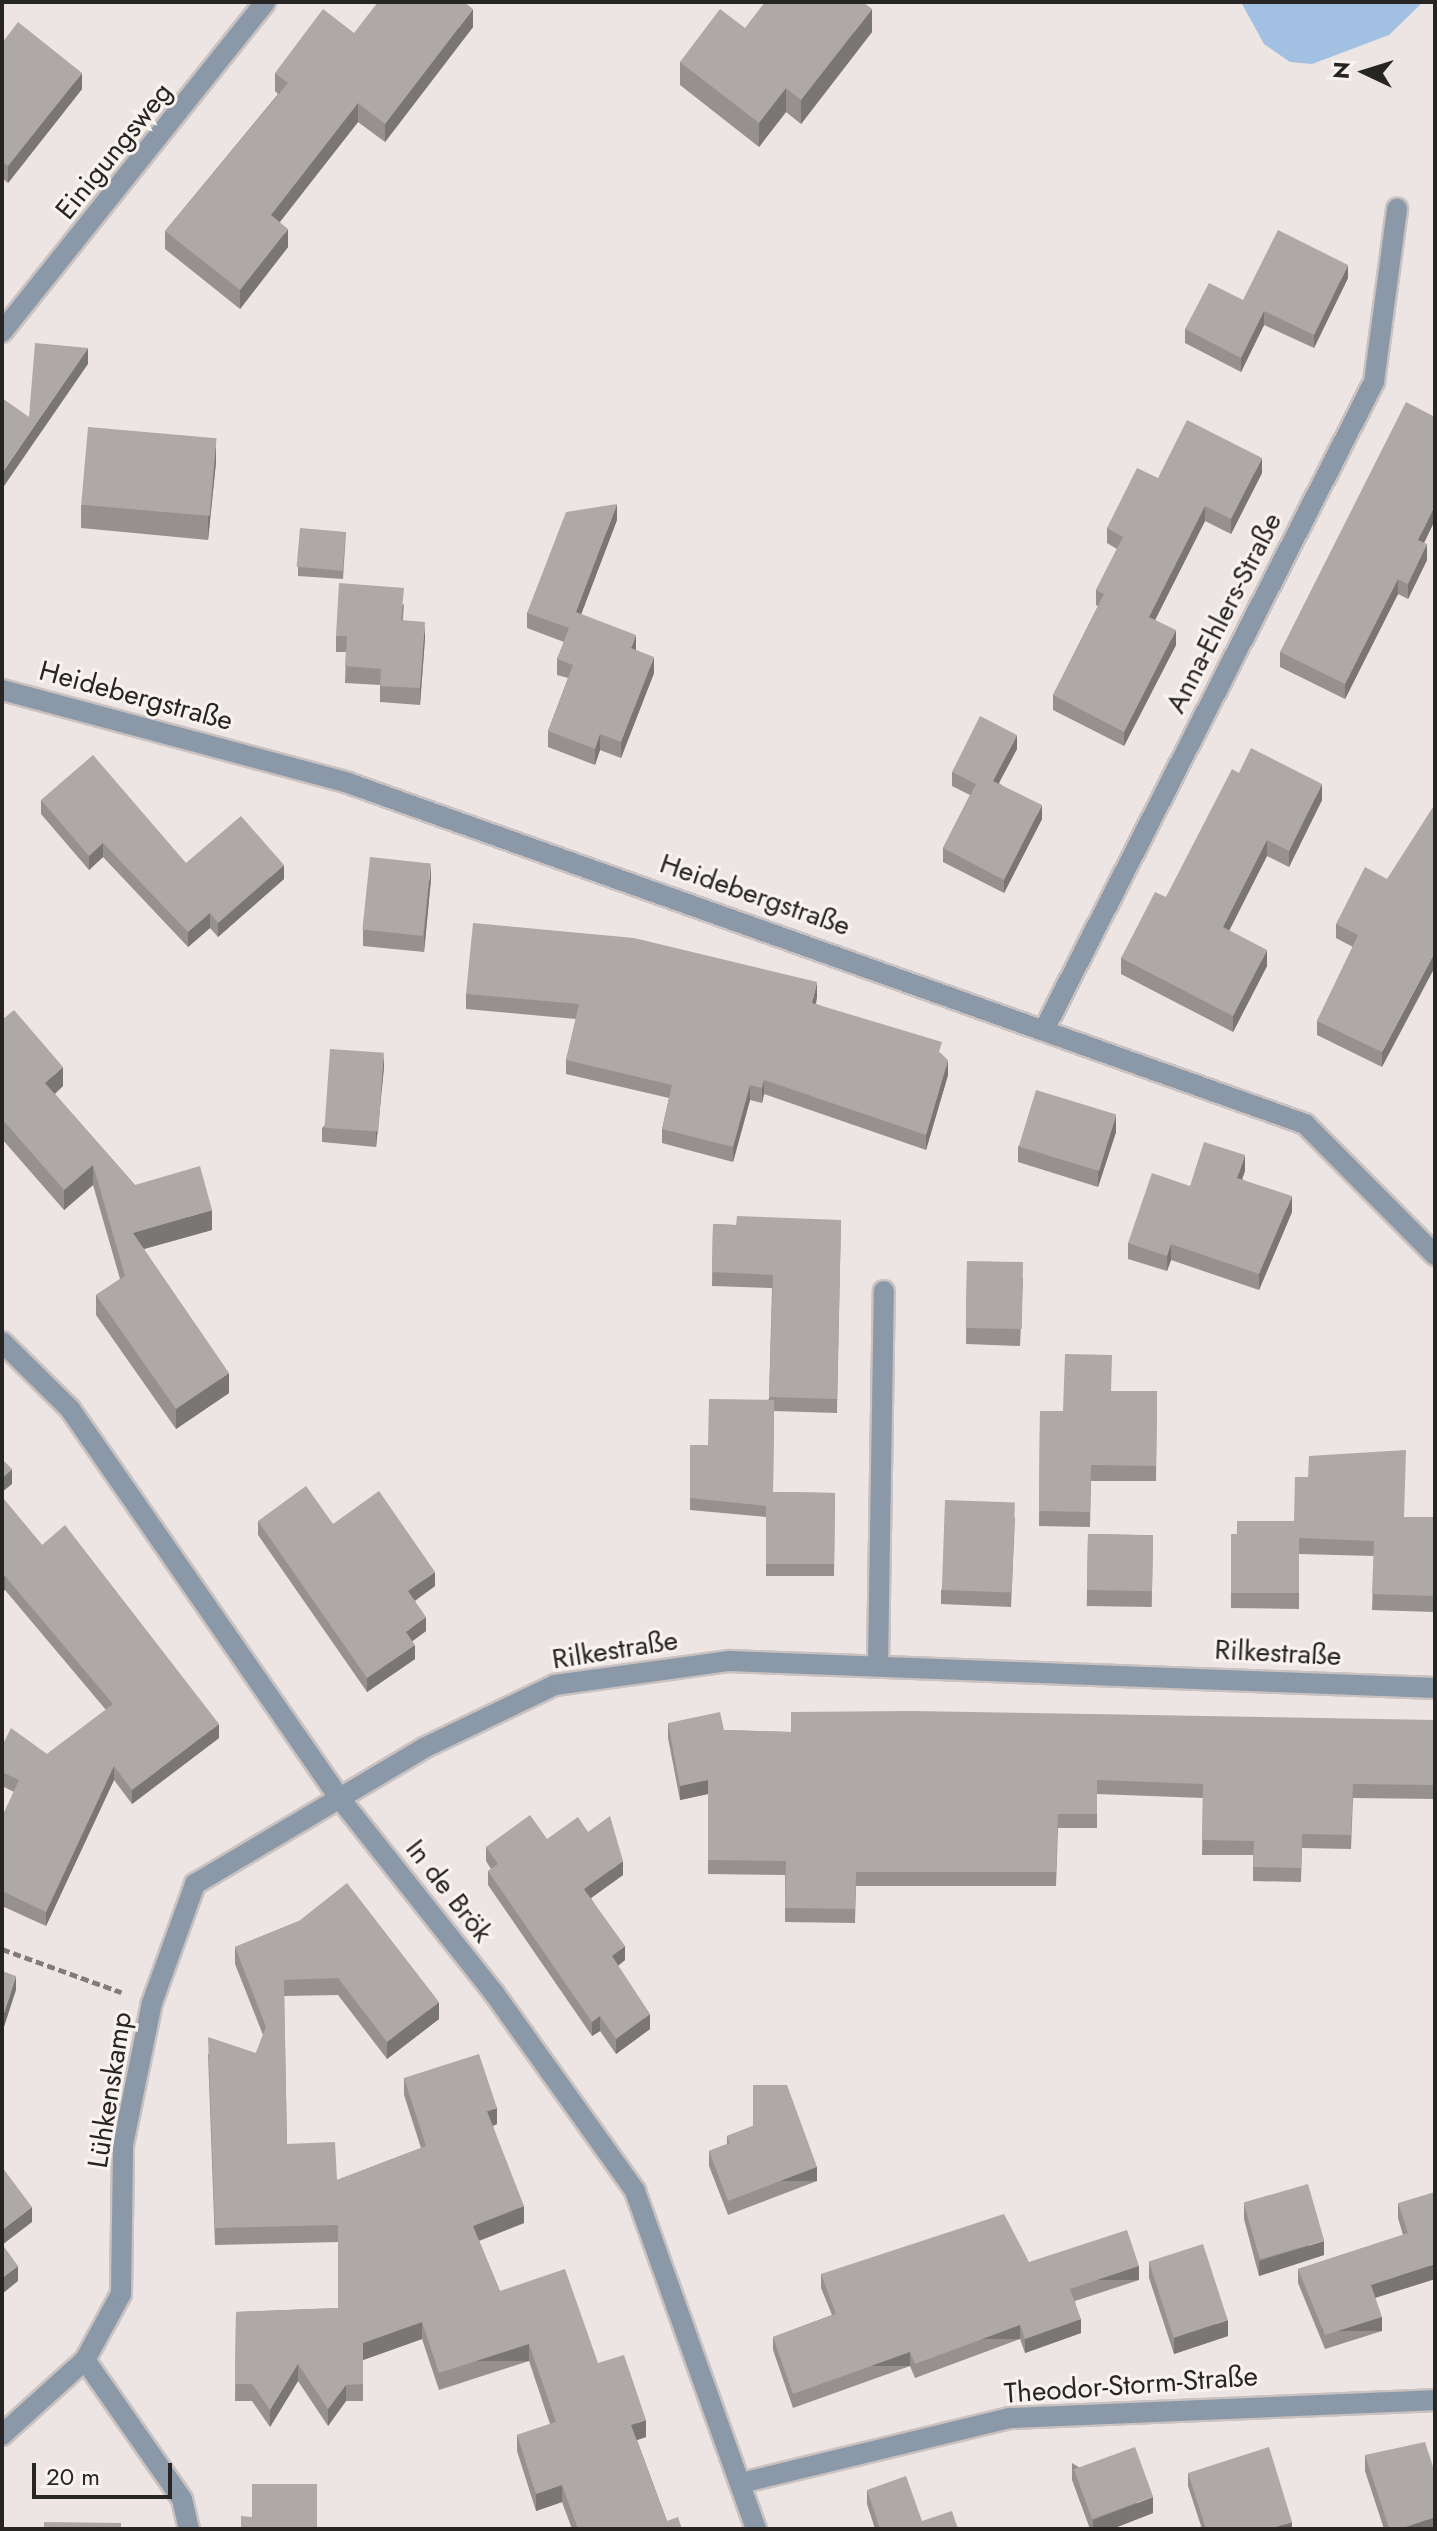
<!DOCTYPE html>
<html>
<head>
<meta charset="utf-8">
<style>
  body { margin:0 }
  #map { position:relative; width:1437px; height:2531px; overflow:hidden; background:#ece5e3; font-family:Jost,sans-serif }
  div>[style] { position:absolute }
  [style*='--x'] { left:calc(var(--x)*1px); top:calc(var(--y)*1px); width:calc(var(--w)*1px); rotate:calc(var(--a)*1deg) }
  .water>* { inset:0; background:#a1c0e2 }
  .path>* { height:5px; margin-top:-2.5px; transform-origin:0; background:repeating-linear-gradient(90deg,#817c7b 0 8px,transparent 0 12px) }
  .roads { filter:drop-shadow(2px 0 #c9c2c1) drop-shadow(-2px 0 #c9c2c1) drop-shadow(0 2px #c9c2c1) drop-shadow(0 -2px #c9c2c1) }
  .lane>* { height:20px; margin:-10px; padding:0 10px; transform-origin:10px; border-radius:10px; background:#8b98a7 }
  .street>* { height:20px; margin:-10px; padding:0 10px; transform-origin:10px; border-radius:10px; background:#8b98a7 }
  .wall>* { inset:0; background:#96908f; transform-origin:0 0 }
  .shaded-wall>* { inset:0; background:#7a7674; transform-origin:0 0 }
  .building>* { inset:0; background:#aea8a6; transform-origin:0 0 }
  span { translate:-50% -50%; white-space:nowrap; text-align:center; line-height:1.15; -webkit-text-stroke:6px #f9f3f0; paint-order:stroke }
  .street-label { font-size:28px; color:#272524 }
  .frame { position:absolute; inset:0; border:4px solid #272524; pointer-events:none }
  .north { position:absolute; left:1325px; top:32px; width:80px; height:80px; -webkit-text-stroke:6px #f9f3f0; paint-order:stroke; rotate:274deg; font-size:22px; font-weight:700; line-height:32px; text-align:center; color:#272524 }
  .north::after { content:''; display:block; margin:auto; width:28px; height:36px; background:#272524; clip-path:polygon(50% 0,100% 100%,50% 72%,0 100%) }
  .scale { position:absolute; left:32px; top:2463px; width:140px; height:36px; box-sizing:border-box; border:4px solid #272524; border-top:0; padding-left:10px; font-size:24px; line-height:28px; white-space:nowrap; color:#272524; -webkit-text-stroke:6px #f9f3f0; paint-order:stroke }
</style>
</head>
<body>
<div id="map">
  <div class="water">
    <div style="clip-path:polygon(1241px 2px,1423px 2px,1389px 35px,1312px 64px,1290px 62px,1264px 44px)"></div>
  </div>
  <div class="path">
    <div style="--x:2;--y:1949;--w:127;--a:19.9"></div>
  </div>
  <div class="roads">
    <div class="lane">
      <div style="--x:85;--y:2360;--w:169;--a:55.1"></div>
      <div style="--x:182;--y:2499;--w:31;--a:77"></div>
    </div>
    <div class="street">
      <div style="--x:2;--y:332;--w:422;--a:-51.4"></div>
      <div style="--x:2;--y:690;--w:358;--a:15"></div>
      <div style="--x:348;--y:783;--w:1016;--a:19.61"></div>
      <div style="--x:1305;--y:1124;--w:185;--a:45.2"></div>
      <div style="--x:1046;--y:1026;--w:723;--a:-63.01"></div>
      <div style="--x:1374;--y:382;--w:175;--a:-82.4"></div>
      <div style="--x:2;--y:1342;--w:95;--a:44.6"></div>
      <div style="--x:70;--y:1409;--w:476;--a:55.3"></div>
      <div style="--x:341;--y:1800;--w:246;--a:51.6"></div>
      <div style="--x:494;--y:1993;--w:243;--a:54.5"></div>
      <div style="--x:635;--y:2191;--w:359;--a:70.3"></div>
      <div style="--x:878;--y:1663;--w:372;--a:-89.1"></div>
      <div style="--x:2;--y:2435;--w:112;--a:-42.1"></div>
      <div style="--x:85;--y:2360;--w:75;--a:-61.4"></div>
      <div style="--x:121;--y:2294;--w:149;--a:-89.2"></div>
      <div style="--x:123;--y:2145;--w:145;--a:-78.5"></div>
      <div style="--x:152;--y:2003;--w:127;--a:-70.1"></div>
      <div style="--x:195;--y:1884;--w:266;--a:-30.7"></div>
      <div style="--x:424;--y:1748;--w:145;--a:-25.7"></div>
      <div style="--x:555;--y:1685;--w:176;--a:-7.9"></div>
      <div style="--x:729;--y:1661;--w:707;--a:2.19"></div>
      <div style="--x:741;--y:2483;--w:277;--a:-13.6"></div>
      <div style="--x:1010;--y:2418;--w:425;--a:-2.4"></div>
    </div>
  </div>
  <div class="wall">
    <div style="clip-path:polygon(473px 27px,385px 142px,358px 122px,280px 222px,288px 247px,240px 309px,165px 249px,165px 231px,278px 94px,275px 91px,275px 73px,354px 33px)"></div>
    <div style="clip-path:polygon(745px 28px,872px 32px,801px 124px,786px 112px,759px 147px,680px 85px,680px 62px)"></div>
    <div style="clip-path:polygon(2px 43px,82px 89px,8px 183px,2px 178px)"></div>
    <div style="clip-path:polygon(1348px 278px,1314px 348px,1264px 325px,1241px 372px,1185px 343px,1185px 329px,1243px 300px)"></div>
    <div style="clip-path:polygon(216px 462px,208px 540px,81px 528px,81px 505px)"></div>
    <div style="clip-path:polygon(1262px 473px,1231px 534px,1205px 521px,1155px 620px,1176px 645px,1124px 746px,1053px 710px,1053px 695px,1098px 606px,1096px 605px,1096px 590px,1117px 549px,1107px 543px,1107px 528px,1158px 478px)"></div>
    <div style="clip-path:polygon(617px 520px,581px 614px,636px 650px,654px 673px,621px 758px,600px 750px,595px 765px,548px 747px,548px 731px,568px 678px,557px 675px,557px 659px,564px 642px,527px 628px,527px 613px)"></div>
    <div style="clip-path:polygon(1435px 520px,1424px 543px,1427px 560px,1408px 599px,1398px 594px,1345px 699px,1280px 667px,1280px 652px)"></div>
    <div style="clip-path:polygon(346px 532px,343px 579px,298px 576px,298px 567px)"></div>
    <div style="clip-path:polygon(404px 604px,403px 620px,425px 638px,420px 705px,380px 702px,380px 685px,345px 683px,346px 652px,336px 652px,336px 636px)"></div>
    <div style="clip-path:polygon(1017px 749px,999px 783px,1042px 819px,1004px 893px,943px 862px,943px 848px,970px 795px,952px 786px,952px 772px)"></div>
    <div style="clip-path:polygon(1239px 773px,1322px 800px,1289px 867px,1267px 856px,1229px 930px,1267px 966px,1233px 1032px,1121px 974px,1121px 958px,1166px 897px)"></div>
    <div style="clip-path:polygon(41px 800px,186px 863px,284px 879px,218px 937px,210px 928px,188px 947px,103px 857px,89px 870px,41px 814px)"></div>
    <div style="clip-path:polygon(431px 879px,424px 952px,363px 946px,363px 930px)"></div>
    <div style="clip-path:polygon(1387px 879px,1382px 1067px,1317px 1035px,1317px 1021px,1353px 947px,1336px 938px,1336px 924px)"></div>
    <div style="clip-path:polygon(466px 994px,817px 997px,816px 1004px,942px 1054px,948px 1075px,926px 1150px,764px 1094px,762px 1103px,750px 1100px,733px 1162px,662px 1143px,662px 1129px,669px 1098px,566px 1074px,566px 1060px,576px 1019px,466px 1009px)"></div>
    <div style="clip-path:polygon(2px 1020px,63px 1086px,55px 1094px,135px 1185px,212px 1230px,144px 1249px,229px 1393px,176px 1429px,96px 1315px,96px 1295px,120px 1279px,93px 1185px,64px 1210px,2px 1139px)"></div>
    <div style="clip-path:polygon(384px 1067px,376px 1147px,322px 1142px,322px 1128px)"></div>
    <div style="clip-path:polygon(1116px 1132px,1098px 1187px,1018px 1162px,1018px 1146px)"></div>
    <div style="clip-path:polygon(1245px 1171px,1242px 1179px,1292px 1212px,1259px 1290px,1171px 1260px,1167px 1271px,1128px 1259px,1128px 1243px,1190px 1186px)"></div>
    <div style="clip-path:polygon(841px 1220px,837px 1413px,774px 1411px,773px 1492px,835px 1493px,834px 1576px,766px 1576px,766px 1517px,690px 1510px,690px 1445px,708px 1445px,769px 1399px,772px 1288px,712px 1286px,713px 1224px,736px 1225px)"></div>
    <div style="clip-path:polygon(967px 1261px,1023px 1278px,1020px 1346px,966px 1344px)"></div>
    <div style="clip-path:polygon(1111px 1391px,1157px 1391px,1156px 1481px,1091px 1481px,1090px 1527px,1039px 1526px,1040px 1411px,1063px 1411px)"></div>
    <div style="clip-path:polygon(2px 1497px,42px 1545px,219px 1738px,132px 1804px,114px 1780px,46px 1926px,2px 1906px,2px 1817px,14px 1792px,2px 1786px,2px 1746px,47px 1754px,106px 1710px,5px 1590px)"></div>
    <div style="clip-path:polygon(1015px 1517px,1011px 1607px,941px 1604px,941px 1590px)"></div>
    <div style="clip-path:polygon(1404px 1517px,1435px 1517px,1435px 1612px,1372px 1610px,1374px 1556px,1299px 1554px,1299px 1609px,1231px 1608px,1231px 1534px,1237px 1534px,1294px 1521px)"></div>
    <div style="clip-path:polygon(258px 1521px,333px 1524px,435px 1586px,415px 1601px,426px 1631px,412px 1641px,415px 1659px,367px 1692px,258px 1535px)"></div>
    <div style="left:1088px;top:1534px;width:65px;height:72px;rotate:1deg"></div>
    <div style="clip-path:polygon(1435px 1720px,1435px 1799px,1353px 1798px,1351px 1849px,1302px 1848px,1301px 1882px,1253px 1881px,1253px 1855px,1202px 1855px,1203px 1798px,1097px 1794px,1097px 1828px,1058px 1828px,1056px 1886px,856px 1886px,855px 1923px,785px 1922px,785px 1875px,708px 1874px,708px 1794px,680px 1800px,668px 1738px,668px 1723px,724px 1730px,791px 1732px)"></div>
    <div style="clip-path:polygon(547px 1839px,623px 1875px,591px 1898px,625px 1960px,618px 1966px,650px 2029px,616px 2054px,600px 2031px,592px 2036px,488px 1885px,488px 1871px,491px 1869px,486px 1861px,486px 1847px)"></div>
    <div style="clip-path:polygon(299px 1921px,439px 2019px,387px 2059px,338px 1995px,284px 1996px,287px 2144px,337px 2180px,421px 2148px,404px 2095px,404px 2078px,497px 2124px,493px 2126px,524px 2223px,479px 2241px,500px 2291px,598px 2363px,646px 2437px,637px 2440px,667px 2521px,682px 2529px,572px 2529px,562px 2502px,536px 2511px,517px 2451px,517px 2435px,550px 2424px,529px 2361px,439px 2390px,422px 2339px,363px 2360px,363px 2401px,346px 2401px,328px 2426px,298px 2381px,270px 2427px,252px 2401px,235px 2401px,236px 2312px,338px 2308px,338px 2242px,215px 2245px,208px 2054px,256px 2053px,263px 2035px,235px 1964px,235px 1947px)"></div>
    <div style="clip-path:polygon(753px 2126px,817px 2181px,728px 2215px,709px 2166px,709px 2151px,727px 2144px,727px 2136px)"></div>
    <div style="clip-path:polygon(1398px 2203px,1435px 2279px,1375px 2298px,1382px 2331px,1325px 2349px,1298px 2283px,1298px 2269px,1403px 2235px,1398px 2218px)"></div>
    <div style="clip-path:polygon(1244px 2205px,1324px 2255px,1259px 2276px,1244px 2219px)"></div>
    <div style="clip-path:polygon(1029px 2262px,1139px 2280px,1075px 2301px,1081px 2333px,1025px 2353px,1020px 2339px,915px 2378px,910px 2366px,793px 2408px,773px 2350px,773px 2337px,832px 2315px,821px 2288px,821px 2274px)"></div>
    <div style="clip-path:polygon(1149px 2262px,1228px 2336px,1174px 2354px,1149px 2278px)"></div>
    <div style="clip-path:polygon(1365px 2455px,1435px 2529px,1384px 2529px,1365px 2471px)"></div>
    <div style="clip-path:polygon(1072px 2463px,1153px 2513px,1112px 2529px,1090px 2529px,1072px 2480px)"></div>
    <div style="clip-path:polygon(1188px 2473px,1292px 2529px,1202px 2529px,1188px 2486px)"></div>
    <div style="clip-path:polygon(867px 2490px,922px 2521px,958px 2529px,875px 2529px,867px 2504px)"></div>
  </div>
  <div class="shaded-wall">
    <div style="clip-path:polygon(473px 9px,473px 27px,385px 142px,385px 124px)"></div>
    <div style="clip-path:polygon(872px 9px,872px 32px,801px 124px,801px 100px)"></div>
    <div style="clip-path:polygon(82px 73px,82px 89px,8px 183px,8px 166px)"></div>
    <div style="clip-path:polygon(786px 88px,786px 112px,759px 147px,759px 123px)"></div>
    <div style="clip-path:polygon(358px 103px,358px 122px,271px 233px,271px 215px)"></div>
    <div style="clip-path:polygon(288px 229px,288px 247px,240px 309px,240px 290px)"></div>
    <div style="clip-path:polygon(1348px 265px,1348px 278px,1314px 348px,1314px 335px)"></div>
    <div style="clip-path:polygon(1264px 311px,1264px 325px,1241px 372px,1241px 358px)"></div>
    <div style="clip-path:polygon(88px 348px,88px 364px,2px 489px,2px 473px)"></div>
    <div style="clip-path:polygon(216px 439px,216px 462px,208px 540px,208px 517px)"></div>
    <div style="clip-path:polygon(1262px 458px,1262px 473px,1231px 534px,1231px 519px)"></div>
    <div style="clip-path:polygon(617px 504px,617px 520px,576px 628px,576px 612px)"></div>
    <div style="clip-path:polygon(1435px 505px,1435px 520px,1418px 555px,1418px 540px)"></div>
    <div style="clip-path:polygon(1205px 506px,1205px 521px,1149px 632px,1149px 617px)"></div>
    <div style="clip-path:polygon(1427px 544px,1427px 560px,1408px 599px,1408px 584px)"></div>
    <div style="clip-path:polygon(1398px 579px,1398px 594px,1345px 699px,1345px 684px)"></div>
    <div style="clip-path:polygon(425px 622px,425px 638px,420px 705px,420px 688px)"></div>
    <div style="clip-path:polygon(1176px 630px,1176px 645px,1124px 746px,1124px 732px)"></div>
    <div style="clip-path:polygon(636px 635px,636px 651px,631px 648px)"></div>
    <div style="clip-path:polygon(654px 657px,654px 673px,621px 758px,621px 742px)"></div>
    <div style="clip-path:polygon(600px 734px,600px 750px,595px 765px,595px 749px)"></div>
    <div style="clip-path:polygon(1017px 735px,1017px 749px,993px 794px,993px 781px)"></div>
    <div style="clip-path:polygon(1322px 784px,1322px 800px,1289px 867px,1289px 851px)"></div>
    <div style="clip-path:polygon(1042px 805px,1042px 819px,1004px 893px,1004px 880px)"></div>
    <div style="clip-path:polygon(1267px 840px,1267px 856px,1223px 943px,1223px 927px)"></div>
    <div style="clip-path:polygon(103px 843px,103px 857px,89px 870px,89px 856px)"></div>
    <div style="clip-path:polygon(431px 863px,431px 879px,424px 952px,424px 936px)"></div>
    <div style="clip-path:polygon(284px 865px,284px 879px,218px 937px,218px 923px)"></div>
    <div style="clip-path:polygon(210px 913px,210px 928px,188px 947px,188px 932px)"></div>
    <div style="clip-path:polygon(1267px 950px,1267px 966px,1233px 1032px,1233px 1016px)"></div>
    <div style="clip-path:polygon(1435px 952px,1435px 967px,1382px 1067px,1382px 1052px)"></div>
    <div style="clip-path:polygon(817px 982px,817px 997px,812px 1018px,812px 1003px)"></div>
    <div style="clip-path:polygon(384px 1053px,384px 1067px,376px 1147px,376px 1133px)"></div>
    <div style="clip-path:polygon(948px 1060px,948px 1075px,926px 1150px,926px 1135px)"></div>
    <div style="clip-path:polygon(63px 1067px,63px 1086px,45px 1102px,45px 1083px)"></div>
    <div style="clip-path:polygon(764px 1080px,764px 1094px,762px 1103px,762px 1088px)"></div>
    <div style="clip-path:polygon(750px 1085px,750px 1100px,733px 1162px,733px 1147px)"></div>
    <div style="clip-path:polygon(1116px 1115px,1116px 1132px,1098px 1187px,1098px 1171px)"></div>
    <div style="clip-path:polygon(1245px 1155px,1245px 1171px,1237px 1193px,1237px 1178px)"></div>
    <div style="clip-path:polygon(93px 1165px,93px 1185px,64px 1210px,64px 1190px)"></div>
    <div style="clip-path:polygon(1292px 1196px,1292px 1212px,1259px 1290px,1259px 1274px)"></div>
    <div style="clip-path:polygon(212px 1210px,212px 1230px,133px 1252px,133px 1233px)"></div>
    <div style="clip-path:polygon(1171px 1244px,1171px 1260px,1167px 1271px,1167px 1256px)"></div>
    <div style="clip-path:polygon(229px 1373px,229px 1393px,176px 1429px,176px 1409px)"></div>
    <div style="clip-path:polygon(12px 1469px,12px 1484px,2px 1492px,2px 1478px)"></div>
    <div style="clip-path:polygon(435px 1572px,435px 1586px,408px 1605px,408px 1591px)"></div>
    <div style="clip-path:polygon(5px 1576px,5px 1590px,2px 1592px,2px 1578px)"></div>
    <div style="clip-path:polygon(426px 1617px,426px 1631px,406px 1646px,406px 1632px)"></div>
    <div style="clip-path:polygon(415px 1645px,415px 1659px,367px 1692px,367px 1678px)"></div>
    <div style="clip-path:polygon(219px 1724px,219px 1738px,132px 1804px,132px 1790px)"></div>
    <div style="clip-path:polygon(114px 1766px,114px 1780px,46px 1926px,46px 1912px)"></div>
    <div style="clip-path:polygon(708px 1780px,708px 1794px,680px 1800px,680px 1786px)"></div>
    <div style="clip-path:polygon(623px 1861px,623px 1875px,584px 1903px,584px 1889px)"></div>
    <div style="clip-path:polygon(625px 1946px,625px 1960px,612px 1970px,612px 1956px)"></div>
    <div style="clip-path:polygon(16px 1976px,16px 1990px,2px 2033px,2px 2019px)"></div>
    <div style="clip-path:polygon(439px 2002px,439px 2019px,387px 2059px,387px 2042px)"></div>
    <div style="clip-path:polygon(650px 2014px,650px 2029px,616px 2054px,616px 2039px)"></div>
    <div style="clip-path:polygon(600px 2016px,600px 2031px,592px 2036px,592px 2022px)"></div>
    <div style="clip-path:polygon(497px 2108px,497px 2124px,487px 2128px,487px 2111px)"></div>
    <div style="left:817px;top:2167px;width:14px;height:95px;rotate:90deg"></div>
    <div style="clip-path:polygon(524px 2206px,524px 2223px,473px 2243px,473px 2226px)"></div>
    <div style="clip-path:polygon(32px 2207px,32px 2222px,2px 2245px,2px 2230px)"></div>
    <div style="clip-path:polygon(1324px 2241px,1324px 2255px,1259px 2276px,1259px 2261px)"></div>
    <div style="clip-path:polygon(1435px 2264px,1435px 2279px,1371px 2299px,1371px 2285px)"></div>
    <div style="clip-path:polygon(18px 2266px,18px 2281px,2px 2294px,2px 2278px)"></div>
    <div style="left:1139px;top:2266px;width:14px;height:73px;rotate:90deg"></div>
    <div style="left:1382px;top:2317px;width:14px;height:60px;rotate:90deg"></div>
    <div style="clip-path:polygon(1081px 2319px,1081px 2333px,1025px 2353px,1025px 2339px)"></div>
    <div style="clip-path:polygon(1228px 2320px,1228px 2336px,1174px 2354px,1174px 2338px)"></div>
    <div style="clip-path:polygon(422px 2322px,422px 2339px,363px 2360px,363px 2343px)"></div>
    <div style="left:1020px;top:2325px;width:14px;height:112px;rotate:90deg"></div>
    <div style="left:529px;top:2344px;width:17px;height:95px;rotate:90deg"></div>
    <div style="left:910px;top:2352px;width:14px;height:124px;rotate:90deg"></div>
    <div style="clip-path:polygon(298px 2364px,298px 2381px,270px 2427px,270px 2410px)"></div>
    <div style="clip-path:polygon(346px 2385px,346px 2401px,328px 2426px,328px 2409px)"></div>
    <div style="clip-path:polygon(646px 2420px,646px 2437px,631px 2442px,631px 2425px)"></div>
    <div style="clip-path:polygon(562px 2485px,562px 2502px,536px 2511px,536px 2494px)"></div>
    <div style="clip-path:polygon(1153px 2497px,1153px 2513px,1112px 2529px,1093px 2529px,1093px 2520px)"></div>
    <div style="clip-path:polygon(1435px 2517px,1435px 2529px,1400px 2529px)"></div>
    <div style="clip-path:polygon(1292px 2522px,1292px 2529px,1270px 2529px)"></div>
  </div>
  <div class="building">
    <div style="clip-path:polygon(378px 2px,464px 2px,473px 9px,385px 124px,358px 103px,271px 215px,288px 229px,240px 290px,165px 231px,288px 83px,275px 73px,323px 9px,354px 33px)"></div>
    <div style="clip-path:polygon(765px 2px,863px 2px,872px 9px,801px 100px,786px 88px,759px 123px,680px 62px,720px 9px,745px 28px)"></div>
    <div style="clip-path:polygon(18px 22px,82px 73px,8px 166px,2px 162px,2px 43px)"></div>
    <div style="clip-path:polygon(1278px 230px,1348px 265px,1314px 335px,1264px 311px,1241px 358px,1185px 329px,1209px 283px,1243px 300px)"></div>
    <div style="clip-path:polygon(35px 343px,88px 348px,2px 473px,2px 398px,29px 417px)"></div>
    <div style="clip-path:polygon(1406px 402px,1435px 417px,1435px 505px,1418px 540px,1427px 544px,1408px 584px,1398px 579px,1345px 684px,1280px 652px)"></div>
    <div style="clip-path:polygon(1187px 420px,1262px 458px,1231px 519px,1205px 506px,1149px 617px,1176px 630px,1124px 732px,1053px 695px,1104px 594px,1096px 590px,1123px 537px,1107px 528px,1137px 468px,1158px 478px)"></div>
    <div style="left:88px;top:427px;width:129px;height:78px;rotate:5deg"></div>
    <div style="clip-path:polygon(617px 504px,576px 612px,636px 635px,631px 648px,654px 657px,621px 742px,600px 734px,595px 749px,548px 731px,573px 665px,557px 659px,569px 628px,527px 613px,566px 512px)"></div>
    <div style="left:300px;top:528px;width:46px;height:39px;rotate:5deg"></div>
    <div style="clip-path:polygon(339px 583px,404px 588px,401px 620px,425px 622px,420px 688px,380px 686px,381px 669px,345px 666px,347px 636px,336px 636px)"></div>
    <div style="clip-path:polygon(980px 716px,1017px 735px,993px 781px,1042px 805px,1004px 880px,943px 848px,976px 784px,952px 772px)"></div>
    <div style="clip-path:polygon(1251px 748px,1322px 784px,1289px 851px,1267px 840px,1223px 927px,1267px 950px,1233px 1016px,1121px 958px,1155px 892px,1166px 897px,1232px 769px,1239px 773px)"></div>
    <div style="clip-path:polygon(93px 755px,186px 863px,241px 816px,284px 865px,218px 923px,210px 913px,188px 932px,103px 843px,89px 856px,41px 800px)"></div>
    <div style="clip-path:polygon(1433px 807px,1435px 808px,1435px 952px,1382px 1052px,1317px 1021px,1358px 935px,1336px 924px,1365px 867px,1387px 879px)"></div>
    <div style="left:370px;top:857px;width:61px;height:73px;rotate:6deg"></div>
    <div style="clip-path:polygon(473px 923px,634px 938px,817px 982px,812px 1003px,942px 1042px,939px 1052px,948px 1060px,926px 1135px,764px 1080px,762px 1088px,750px 1085px,733px 1147px,662px 1129px,672px 1085px,566px 1060px,579px 1004px,466px 994px)"></div>
    <div style="clip-path:polygon(14px 1010px,63px 1067px,45px 1083px,135px 1185px,200px 1166px,212px 1210px,133px 1233px,229px 1373px,176px 1409px,96px 1295px,125px 1276px,93px 1165px,64px 1190px,2px 1119px,2px 1020px)"></div>
    <div style="left:330px;top:1049px;width:54px;height:79px;rotate:4deg"></div>
    <div style="left:1036px;top:1090px;width:84px;height:59px;rotate:17deg"></div>
    <div style="clip-path:polygon(1204px 1142px,1245px 1155px,1237px 1178px,1292px 1196px,1259px 1274px,1171px 1244px,1167px 1256px,1128px 1243px,1152px 1173px,1190px 1186px)"></div>
    <div style="clip-path:polygon(737px 1216px,841px 1220px,837px 1399px,769px 1397px,773px 1275px,712px 1272px,713px 1224px,736px 1225px)"></div>
    <div style="left:967px;top:1261px;width:56px;height:67px;rotate:1deg"></div>
    <div style="clip-path:polygon(1065px 1354px,1112px 1355px,1111px 1391px,1157px 1391px,1156px 1466px,1091px 1465px,1090px 1512px,1039px 1511px,1040px 1411px,1063px 1411px)"></div>
    <div style="clip-path:polygon(709px 1399px,774px 1400px,773px 1492px,835px 1493px,834px 1564px,766px 1564px,766px 1506px,690px 1498px,690px 1445px,708px 1445px)"></div>
    <div style="clip-path:polygon(1406px 1450px,1404px 1517px,1435px 1517px,1435px 1596px,1372px 1594px,1374px 1541px,1299px 1538px,1299px 1593px,1231px 1593px,1231px 1534px,1237px 1534px,1237px 1521px,1294px 1521px,1295px 1477px,1308px 1477px,1309px 1456px)"></div>
    <div style="clip-path:polygon(2px 1459px,12px 1469px,2px 1478px)"></div>
    <div style="clip-path:polygon(306px 1486px,333px 1524px,379px 1491px,435px 1572px,408px 1591px,426px 1617px,406px 1632px,415px 1645px,367px 1678px,258px 1521px)"></div>
    <div style="clip-path:polygon(2px 1497px,42px 1545px,65px 1525px,219px 1724px,132px 1790px,114px 1766px,46px 1912px,2px 1891px,2px 1817px,19px 1780px,2px 1772px,2px 1746px,11px 1728px,47px 1754px,113px 1704px,5px 1576px,2px 1578px)"></div>
    <div style="left:945px;top:1500px;width:70px;height:90px;rotate:2deg"></div>
    <div style="left:1088px;top:1534px;width:65px;height:56px;rotate:1deg"></div>
    <div style="clip-path:polygon(912px 1711px,1435px 1720px,1435px 1785px,1353px 1784px,1351px 1835px,1302px 1834px,1301px 1868px,1253px 1867px,1254px 1841px,1202px 1840px,1203px 1784px,1097px 1780px,1097px 1814px,1058px 1814px,1056px 1872px,856px 1872px,855px 1909px,785px 1908px,786px 1861px,708px 1860px,708px 1780px,680px 1786px,668px 1723px,720px 1712px,724px 1730px,791px 1732px,791px 1712px)"></div>
    <div style="clip-path:polygon(530px 1815px,547px 1839px,578px 1817px,588px 1832px,610px 1816px,623px 1861px,584px 1889px,625px 1946px,612px 1956px,650px 2014px,616px 2039px,600px 2016px,592px 2022px,488px 1871px,498px 1864px,486px 1847px)"></div>
    <div style="clip-path:polygon(347px 1883px,439px 2002px,387px 2042px,338px 1978px,284px 1980px,287px 2144px,335px 2142px,337px 2180px,426px 2146px,404px 2078px,479px 2054px,497px 2108px,487px 2111px,524px 2206px,473px 2226px,500px 2291px,565px 2269px,598px 2363px,624px 2355px,646px 2420px,631px 2425px,667px 2521px,678px 2517px,682px 2529px,578px 2529px,562px 2485px,536px 2494px,517px 2435px,556px 2422px,529px 2344px,439px 2373px,422px 2322px,363px 2343px,363px 2384px,346px 2385px,328px 2409px,298px 2364px,270px 2410px,252px 2384px,235px 2384px,236px 2312px,338px 2308px,338px 2225px,215px 2228px,208px 2037px,256px 2053px,266px 2027px,235px 1947px,299px 1921px)"></div>
    <div style="clip-path:polygon(2px 1971px,16px 1976px,2px 2019px)"></div>
    <div style="clip-path:polygon(753px 2085px,787px 2085px,817px 2167px,728px 2201px,709px 2151px,730px 2143px,727px 2136px,753px 2126px)"></div>
    <div style="clip-path:polygon(2px 2167px,32px 2207px,2px 2230px)"></div>
    <div style="left:1308px;top:2184px;width:59px;height:67px;rotate:74deg"></div>
    <div style="clip-path:polygon(1435px 2192px,1435px 2264px,1371px 2285px,1382px 2317px,1325px 2335px,1298px 2269px,1408px 2233px,1398px 2203px)"></div>
    <div style="clip-path:polygon(1004px 2214px,1029px 2262px,1127px 2230px,1139px 2266px,1070px 2289px,1081px 2319px,1025px 2339px,1020px 2325px,915px 2364px,910px 2352px,793px 2394px,773px 2337px,836px 2314px,821px 2274px)"></div>
    <div style="clip-path:polygon(2px 2244px,18px 2266px,2px 2278px)"></div>
    <div style="left:1203px;top:2244px;width:80px;height:57px;rotate:72deg"></div>
    <div style="clip-path:polygon(1425px 2442px,1435px 2473px,1435px 2517px,1400px 2529px,1386px 2529px,1389px 2528px,1365px 2455px)"></div>
    <div style="left:1135px;top:2447px;width:53px;height:65px;rotate:70deg"></div>
    <div style="clip-path:polygon(1269px 2447px,1292px 2522px,1270px 2529px,1206px 2529px,1188px 2473px)"></div>
    <div style="clip-path:polygon(906px 2476px,922px 2521px,952px 2511px,958px 2529px,880px 2529px,867px 2490px)"></div>
    <div style="clip-path:polygon(252px 2484px,317px 2484px,317px 2529px,241px 2529px,241px 2516px,252px 2517px)"></div>
    <div style="clip-path:polygon(44px 2522px,121px 2523px,121px 2529px,44px 2529px)"></div>
  </div>
  <div class="street-label">
    <span style="left:114px;top:151px;rotate:-51deg">Einigungsweg</span>
    <span style="left:1224px;top:613px;rotate:-63deg">Anna-Ehlers-Straße</span>
    <span style="left:136px;top:696px;rotate:15deg">Heidebergstraße</span>
    <span style="left:755px;top:895px;rotate:19deg">Heidebergstraße</span>
    <span style="left:615px;top:1650px;rotate:-9deg">Rilkestraße</span>
    <span style="left:1278px;top:1653px;rotate:3deg">Rilkestraße</span>
    <span style="left:449px;top:1891px;rotate:52deg">In de Brök</span>
    <span style="left:110px;top:2090px;rotate:-81deg">Lühkenskamp</span>
    <span style="left:1131px;top:2385px;rotate:-4deg">Theodor-Storm-Straße</span>
  </div>
  <div class="frame"></div>
  <div class="north">N</div>
  <div class="scale">20 m</div>
</div>
</body>
</html>
